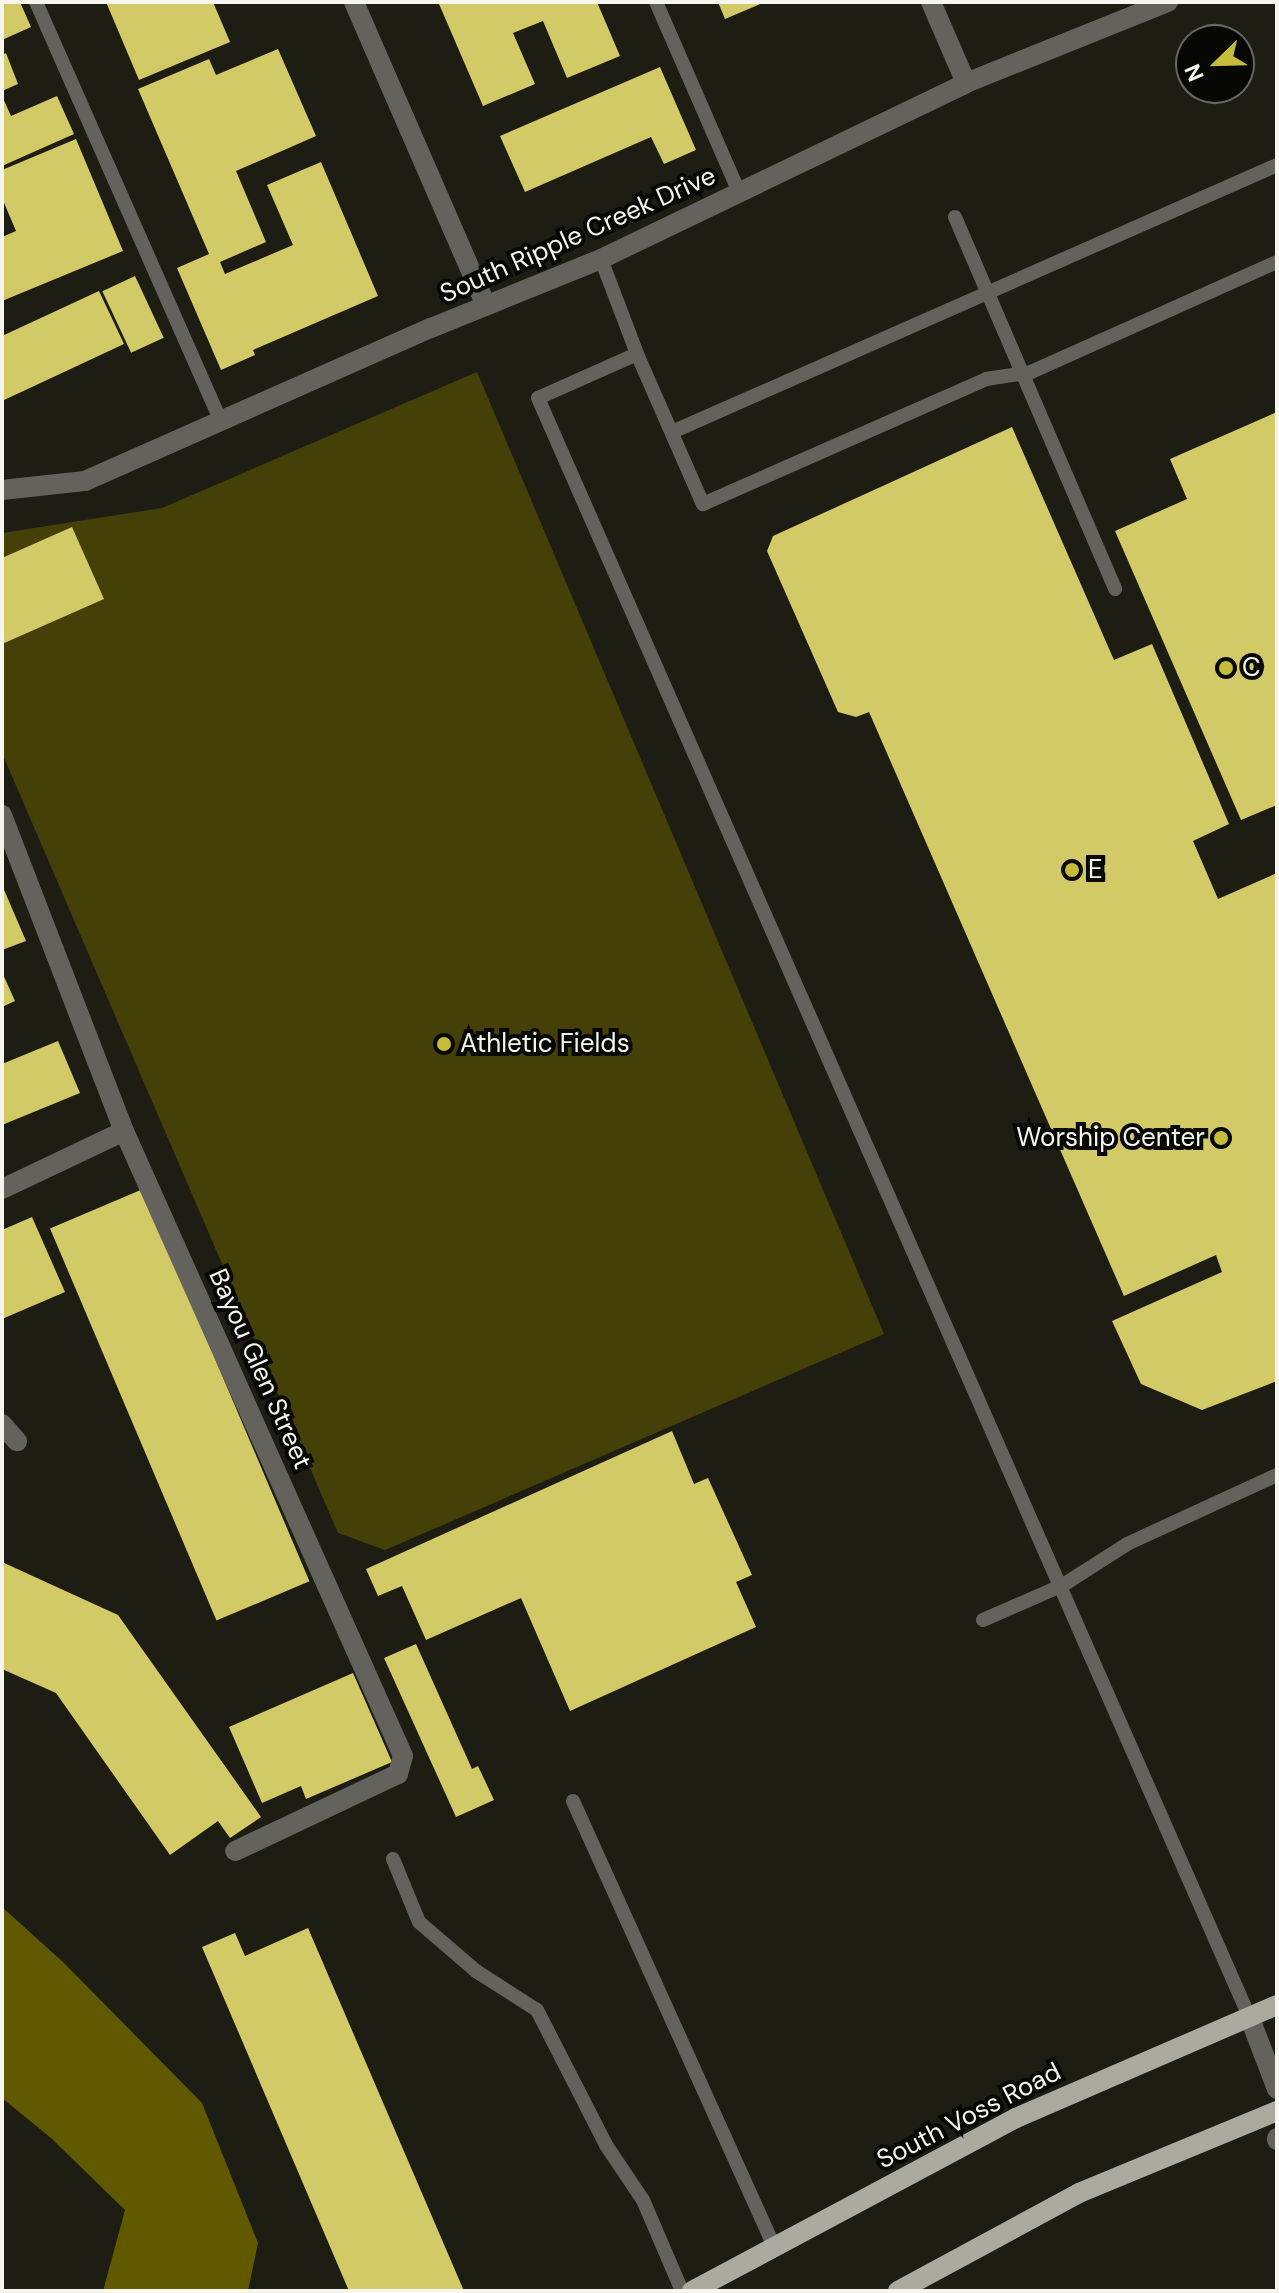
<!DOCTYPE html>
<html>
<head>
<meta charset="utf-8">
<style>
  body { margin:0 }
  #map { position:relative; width:1279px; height:2293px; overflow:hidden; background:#1e1d13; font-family:"DM Sans",sans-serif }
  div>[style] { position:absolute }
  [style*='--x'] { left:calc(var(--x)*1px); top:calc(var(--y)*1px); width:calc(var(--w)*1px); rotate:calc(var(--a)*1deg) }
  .green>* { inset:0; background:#454007 }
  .water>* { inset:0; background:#605900 }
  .building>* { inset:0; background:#d2ca67; transform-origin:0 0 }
  .lane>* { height:14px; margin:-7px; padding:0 7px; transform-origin:7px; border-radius:7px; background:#63625d }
  .street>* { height:20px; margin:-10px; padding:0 10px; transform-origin:10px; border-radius:10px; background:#63625d }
  .primary>* { height:20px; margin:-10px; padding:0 10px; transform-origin:10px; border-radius:10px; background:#aaaa9f }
  .dots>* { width:22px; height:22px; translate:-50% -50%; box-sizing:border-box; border:4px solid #070704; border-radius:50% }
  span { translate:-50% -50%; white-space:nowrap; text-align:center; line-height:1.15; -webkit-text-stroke:8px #070704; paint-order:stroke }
  .street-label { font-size:26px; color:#f6f5ee }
  .poi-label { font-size:26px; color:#f6f5ee }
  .left { translate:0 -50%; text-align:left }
  .right { translate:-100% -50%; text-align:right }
  .frame { position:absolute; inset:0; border:4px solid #f6f5ee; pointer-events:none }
  .north { position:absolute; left:1175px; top:24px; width:80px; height:80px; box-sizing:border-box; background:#070704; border:2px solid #676662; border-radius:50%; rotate:247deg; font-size:22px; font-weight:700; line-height:32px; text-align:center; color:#f6f5ee }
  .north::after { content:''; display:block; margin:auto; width:28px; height:36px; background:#c6bc3c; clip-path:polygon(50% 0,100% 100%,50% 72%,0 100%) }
</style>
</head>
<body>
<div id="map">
  <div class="green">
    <div style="clip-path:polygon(477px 372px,884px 1334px,385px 1550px,338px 1533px,2px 753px,2px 533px,162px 508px)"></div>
  </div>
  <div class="water">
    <div style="clip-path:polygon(2px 1907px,64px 1963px,202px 2103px,258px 2243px,248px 2291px,103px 2291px,125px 2210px,51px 2138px,2px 2098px)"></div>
  </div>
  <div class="building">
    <div style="clip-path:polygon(2px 2px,20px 2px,31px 27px,2px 40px)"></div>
    <div style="clip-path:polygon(106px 2px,213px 2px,230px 42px,139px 80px)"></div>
    <div style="clip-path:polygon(443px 2px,597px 2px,620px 56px,567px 78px,543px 21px,513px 33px,535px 84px,483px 106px,439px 4px)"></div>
    <div style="clip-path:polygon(718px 2px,765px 2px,725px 19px)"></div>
    <div style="clip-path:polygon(278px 49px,316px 136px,236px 171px,266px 242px,220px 262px,225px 274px,293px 245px,267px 185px,321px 162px,378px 296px,253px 350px,255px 355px,221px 370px,177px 268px,209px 254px,138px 89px,209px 59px,216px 75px)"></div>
    <div style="clip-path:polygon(6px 53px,18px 84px,2px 91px,2px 55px)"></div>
    <div style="clip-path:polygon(660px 67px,696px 150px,664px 164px,651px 137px,525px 192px,500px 136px)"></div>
    <div style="clip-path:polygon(2px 96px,11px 116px,57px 96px,74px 134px,2px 166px)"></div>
    <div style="clip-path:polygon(76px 139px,123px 251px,2px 301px,2px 237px,16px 231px,2px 198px,2px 170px)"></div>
    <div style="left:135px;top:276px;width:68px;height:36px;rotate:65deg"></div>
    <div style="clip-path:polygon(99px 291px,124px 344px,2px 401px,2px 336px)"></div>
    <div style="clip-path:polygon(1277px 412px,1277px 805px,1241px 820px,1115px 531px,1187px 499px,1170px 459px)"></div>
    <div style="clip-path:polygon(1012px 427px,1114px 660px,1152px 644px,1229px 824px,1193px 841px,1218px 899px,1277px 873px,1277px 1381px,1202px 1410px,1141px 1384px,1112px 1321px,1222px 1272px,1216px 1255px,1124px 1296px,869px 712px,856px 717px,838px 712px,767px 551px,773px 536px)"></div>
    <div style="clip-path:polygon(72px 527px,104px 599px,2px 644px,2px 558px)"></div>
    <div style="clip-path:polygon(2px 885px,26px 941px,2px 950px)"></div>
    <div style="clip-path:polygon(2px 972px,15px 1001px,2px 1007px)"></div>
    <div style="clip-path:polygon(58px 1041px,80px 1093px,2px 1125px,2px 1064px)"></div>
    <div style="left:143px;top:1189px;width:426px;height:101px;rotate:67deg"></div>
    <div style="clip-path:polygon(32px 1217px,65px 1292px,2px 1319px,2px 1230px)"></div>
    <div style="clip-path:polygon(672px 1431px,694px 1484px,708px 1478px,752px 1575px,736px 1582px,756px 1627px,570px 1711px,521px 1598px,426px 1640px,402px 1586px,378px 1596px,366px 1569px)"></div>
    <div style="clip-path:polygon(2px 1562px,118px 1615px,261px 1817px,230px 1838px,218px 1821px,170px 1855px,56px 1693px,2px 1669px)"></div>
    <div style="clip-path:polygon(416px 1644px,472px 1769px,478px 1766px,494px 1800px,456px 1817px,384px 1658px)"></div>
    <div style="clip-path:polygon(353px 1673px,392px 1762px,306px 1799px,301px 1786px,262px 1803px,229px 1727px)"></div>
    <div style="clip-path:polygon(308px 1928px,464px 2291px,349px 2291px,202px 1947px,235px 1933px,245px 1956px)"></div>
  </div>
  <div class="lane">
    <div style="--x:36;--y:2;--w:458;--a:66.2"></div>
    <div style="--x:656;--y:2;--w:207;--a:66.4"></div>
    <div style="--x:955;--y:217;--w:405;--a:66.7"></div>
    <div style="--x:601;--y:259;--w:102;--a:69.2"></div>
    <div style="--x:637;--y:354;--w:164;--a:66.3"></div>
    <div style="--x:703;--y:504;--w:309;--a:-23.8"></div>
    <div style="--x:986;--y:379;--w:46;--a:-8.8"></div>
    <div style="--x:1031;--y:372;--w:269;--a:-24.1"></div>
    <div style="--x:637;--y:354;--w:108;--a:156"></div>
    <div style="--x:538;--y:398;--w:1767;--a:66.28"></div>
    <div style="--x:672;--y:432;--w:661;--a:-23.81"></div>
    <div style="--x:983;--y:1620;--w:87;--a:-23.6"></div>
    <div style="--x:1063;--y:1585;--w:76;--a:-32.6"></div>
    <div style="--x:1127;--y:1544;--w:165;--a:-24.7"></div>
    <div style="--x:573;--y:1801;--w:488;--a:65.7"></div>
    <div style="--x:393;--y:1859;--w:68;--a:67.6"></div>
    <div style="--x:419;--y:1922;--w:75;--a:40.7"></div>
    <div style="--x:476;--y:1971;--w:72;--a:32.6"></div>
    <div style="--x:537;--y:2010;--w:152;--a:62.9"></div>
    <div style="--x:606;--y:2145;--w:66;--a:56.1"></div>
    <div style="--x:643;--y:2200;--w:99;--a:66.8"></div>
  </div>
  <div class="street">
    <div style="--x:354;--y:2;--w:331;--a:66.5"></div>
    <div style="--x:931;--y:2;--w:88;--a:66.6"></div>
    <div style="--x:2;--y:490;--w:83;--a:-6.2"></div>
    <div style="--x:85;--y:481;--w:378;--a:-23.9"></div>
    <div style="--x:431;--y:328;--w:183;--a:-22.1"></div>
    <div style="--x:601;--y:259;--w:405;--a:-25.7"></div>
    <div style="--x:966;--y:83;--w:218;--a:-21.9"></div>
    <div style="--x:2;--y:815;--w:339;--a:68.9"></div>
    <div style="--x:124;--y:1131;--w:684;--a:65.94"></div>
    <div style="--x:403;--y:1756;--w:19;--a:106"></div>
    <div style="--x:398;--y:1774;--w:180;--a:154.7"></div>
    <div style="--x:2;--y:1189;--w:135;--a:-25.4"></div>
    <div style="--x:2;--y:1424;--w:23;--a:49"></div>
    <div style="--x:1249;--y:2016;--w:78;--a:69"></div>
    <div style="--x:1277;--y:2138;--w:2;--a:90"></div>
  </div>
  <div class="primary">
    <div style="--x:692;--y:2291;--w:367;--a:-28.1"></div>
    <div style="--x:1016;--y:2118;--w:284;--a:-23.4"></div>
    <div style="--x:898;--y:2291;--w:206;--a:-28.4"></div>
    <div style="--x:1079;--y:2193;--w:214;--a:-22.5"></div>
  </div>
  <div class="dots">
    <div style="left:1226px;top:668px;background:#c6bc3c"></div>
    <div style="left:1072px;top:870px;background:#c6bc3c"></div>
    <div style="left:444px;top:1044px;background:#c6bc3c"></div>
    <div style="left:1221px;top:1138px;background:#c6bc3c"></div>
  </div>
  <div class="street-label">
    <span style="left:578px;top:235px;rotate:-24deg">South Ripple Creek Drive</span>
    <span style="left:260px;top:1369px;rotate:66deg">Bayou Glen Street</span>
    <span style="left:969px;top:2116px;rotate:-27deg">South Voss Road</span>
  </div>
  <div class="poi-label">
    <span class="left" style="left:1242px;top:668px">C</span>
    <span class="left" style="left:1088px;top:870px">E</span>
    <span class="left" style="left:460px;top:1044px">Athletic Fields</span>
    <span class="right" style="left:1205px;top:1138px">Worship Center</span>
  </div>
  <div class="frame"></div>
  <div class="north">N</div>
</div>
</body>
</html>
